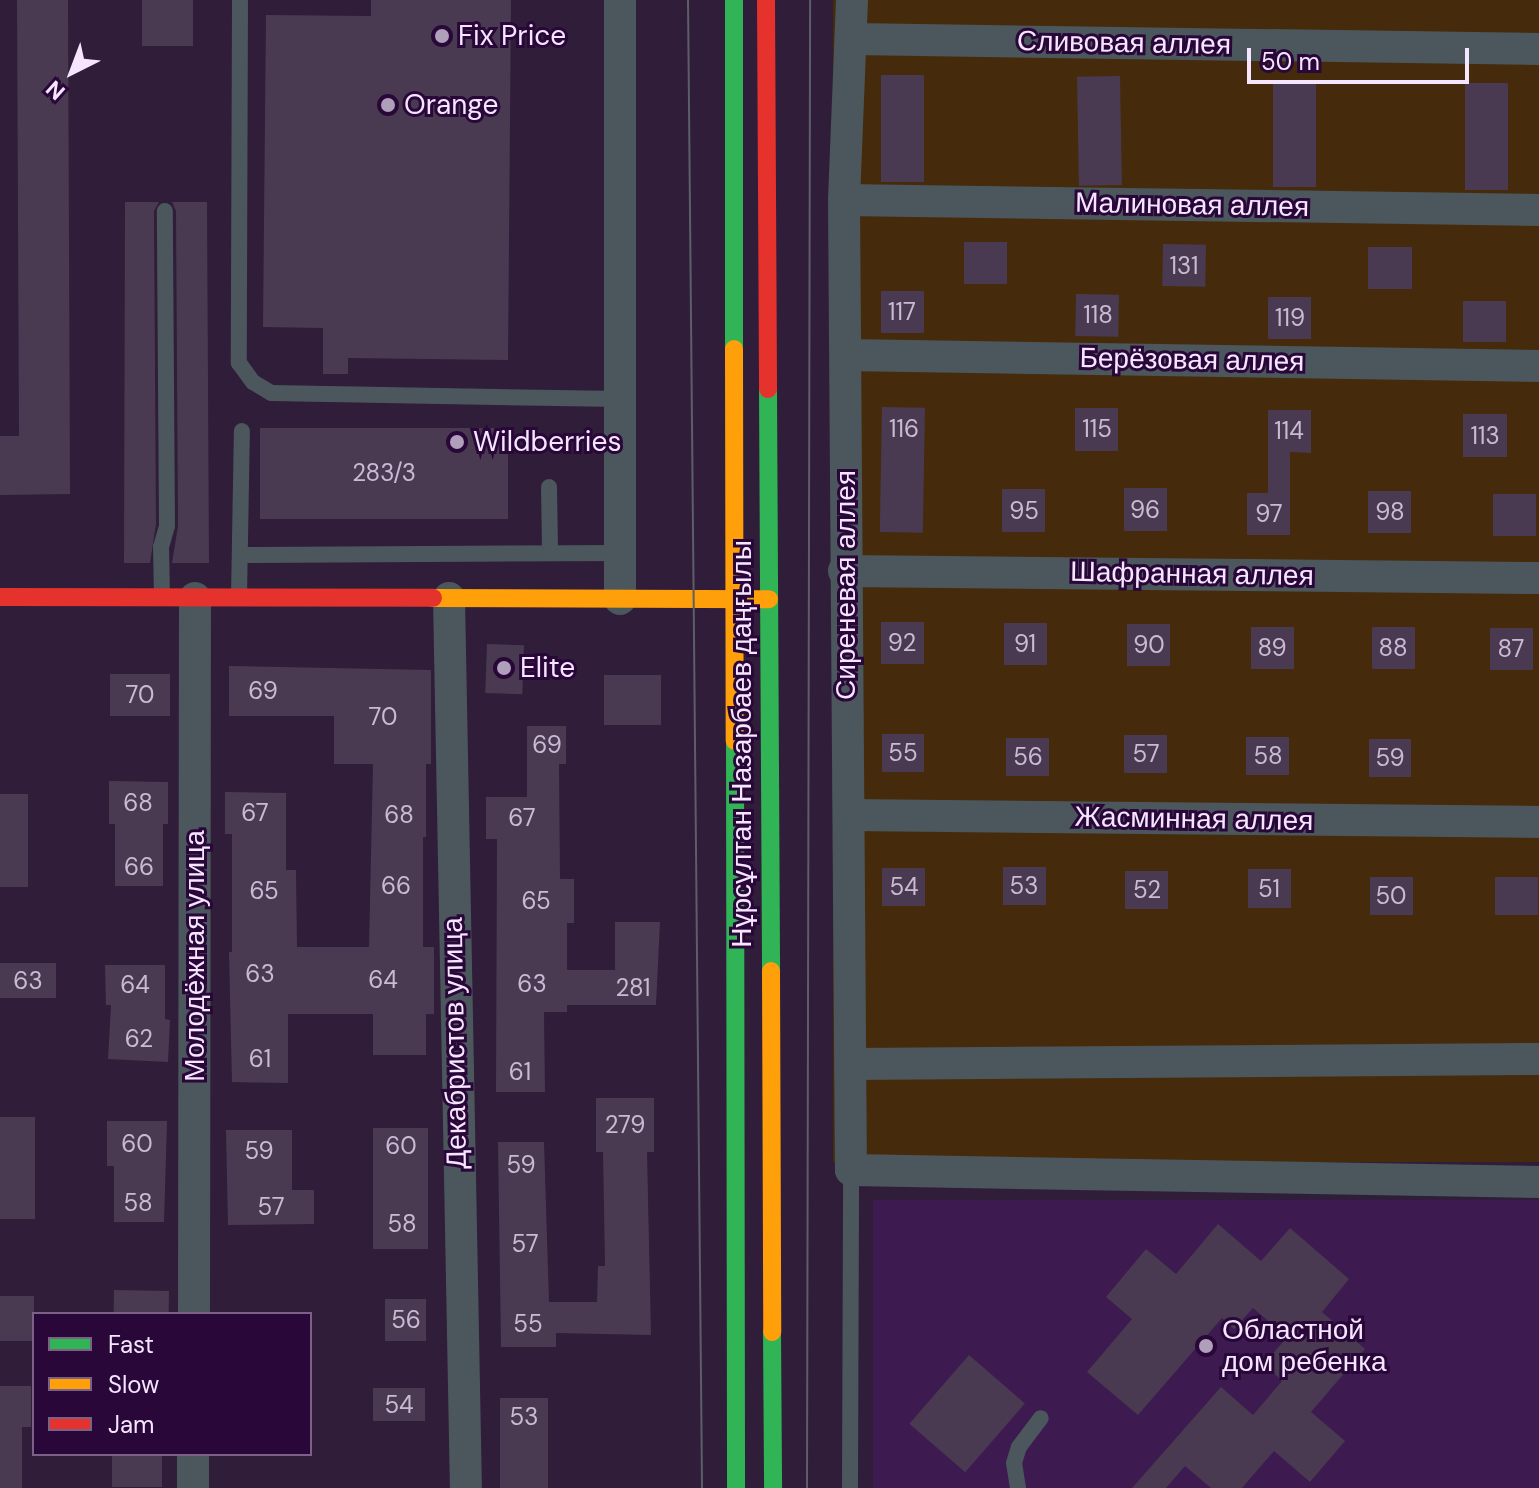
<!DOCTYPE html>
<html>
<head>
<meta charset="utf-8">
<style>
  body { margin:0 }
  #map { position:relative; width:1539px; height:1488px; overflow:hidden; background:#301d39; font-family:"DM Sans",sans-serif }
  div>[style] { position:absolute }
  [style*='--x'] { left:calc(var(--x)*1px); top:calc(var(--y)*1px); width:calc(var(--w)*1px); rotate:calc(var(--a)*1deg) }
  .built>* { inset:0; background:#3d1a4f; transform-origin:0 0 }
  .green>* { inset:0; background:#452b0b; transform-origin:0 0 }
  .building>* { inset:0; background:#493a51; transform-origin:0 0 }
  .lane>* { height:16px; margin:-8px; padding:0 8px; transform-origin:8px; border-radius:8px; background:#4b575c }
  .street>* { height:32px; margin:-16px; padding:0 16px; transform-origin:16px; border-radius:16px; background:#4b575c }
  .fast>* { height:18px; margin:-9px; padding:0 9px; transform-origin:9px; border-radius:9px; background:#30b455 }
  .slow>* { height:18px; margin:-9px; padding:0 9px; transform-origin:9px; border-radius:9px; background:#ff9f0a }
  .jam>* { height:18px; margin:-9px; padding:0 9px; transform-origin:9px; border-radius:9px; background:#e5322d }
  .tram>* { height:2px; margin:-1px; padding:0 1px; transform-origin:1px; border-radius:1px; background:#5c5e68 }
  .dots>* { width:22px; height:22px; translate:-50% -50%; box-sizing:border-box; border:4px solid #290739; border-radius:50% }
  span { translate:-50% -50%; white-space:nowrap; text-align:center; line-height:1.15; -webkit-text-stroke:6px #290739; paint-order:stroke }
  .number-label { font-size:24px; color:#cabad4 }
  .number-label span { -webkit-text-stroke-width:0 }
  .poi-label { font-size:28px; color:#f5e5ff }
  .left { translate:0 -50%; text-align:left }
  .street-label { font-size:28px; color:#f5e5ff }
  .legend { position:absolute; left:32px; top:1312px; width:280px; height:144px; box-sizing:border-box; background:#290739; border:2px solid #7b6088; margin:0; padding:10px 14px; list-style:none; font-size:24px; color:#f5e5ff }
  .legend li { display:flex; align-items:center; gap:16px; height:40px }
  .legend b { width:40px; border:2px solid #7b6088 }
  .north { position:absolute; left:32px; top:32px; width:80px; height:80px; -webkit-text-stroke:6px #290739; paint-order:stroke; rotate:222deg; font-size:22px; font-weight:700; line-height:32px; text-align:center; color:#f5e5ff }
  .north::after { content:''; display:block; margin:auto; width:28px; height:36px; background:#f5e5ff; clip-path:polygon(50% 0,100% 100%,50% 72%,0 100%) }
  .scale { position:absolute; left:1247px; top:48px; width:222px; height:36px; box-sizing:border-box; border:4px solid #f5e5ff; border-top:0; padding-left:10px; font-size:24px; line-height:28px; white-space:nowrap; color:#f5e5ff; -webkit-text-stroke:6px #290739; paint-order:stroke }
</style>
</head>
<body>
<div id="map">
  <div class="built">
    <div style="left:873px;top:1200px;width:666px;height:288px"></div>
  </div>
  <div class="green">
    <div style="left:833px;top:0;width:706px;height:1162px"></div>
  </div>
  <div class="building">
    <div style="clip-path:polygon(17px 0,68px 0,70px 494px,0 495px,0 436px,19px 436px)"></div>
    <div style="left:142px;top:0;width:51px;height:46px"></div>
    <div style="clip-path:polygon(371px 0,511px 0,508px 360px,348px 358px,348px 374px,323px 374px,323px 328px,263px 327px,266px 15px,371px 16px)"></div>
    <div style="left:881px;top:75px;width:43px;height:107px"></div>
    <div style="left:1120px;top:76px;width:109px;height:43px;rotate:89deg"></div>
    <div style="left:1273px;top:80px;width:43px;height:107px"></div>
    <div style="left:1465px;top:83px;width:43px;height:107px"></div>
    <div style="clip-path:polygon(125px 202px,159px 202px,154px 211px,156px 524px,150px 563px,124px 563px)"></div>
    <div style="clip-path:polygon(172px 202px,207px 202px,209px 563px,172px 563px,178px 526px,176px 211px)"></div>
    <div style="left:964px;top:242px;width:43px;height:42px"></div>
    <div style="left:1163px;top:244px;width:43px;height:42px;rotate:1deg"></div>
    <div style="left:1368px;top:247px;width:44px;height:42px"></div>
    <div style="left:881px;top:291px;width:43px;height:42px"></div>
    <div style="left:1076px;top:294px;width:43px;height:42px;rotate:1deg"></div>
    <div style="left:1268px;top:297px;width:43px;height:42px"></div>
    <div style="left:1463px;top:301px;width:43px;height:41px"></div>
    <div style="left:882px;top:407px;width:43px;height:125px;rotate:1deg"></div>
    <div style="left:1075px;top:408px;width:43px;height:43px"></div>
    <div style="clip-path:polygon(1268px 410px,1311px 410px,1311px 453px,1290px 452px,1290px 535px,1247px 535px,1247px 493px,1268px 493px)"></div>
    <div style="left:1507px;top:414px;width:43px;height:44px;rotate:90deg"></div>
    <div style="left:260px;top:428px;width:248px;height:91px"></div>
    <div style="left:1167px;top:488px;width:43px;height:43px;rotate:90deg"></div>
    <div style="left:1045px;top:489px;width:43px;height:43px;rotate:90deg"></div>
    <div style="left:1368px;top:491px;width:43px;height:42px"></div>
    <div style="left:1493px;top:494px;width:43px;height:42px"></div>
    <div style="left:881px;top:622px;width:43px;height:42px"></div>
    <div style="left:1004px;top:623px;width:43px;height:42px"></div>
    <div style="left:1127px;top:624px;width:43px;height:42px"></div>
    <div style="left:1251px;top:627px;width:43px;height:42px"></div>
    <div style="left:1372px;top:627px;width:43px;height:42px"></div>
    <div style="left:1490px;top:628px;width:43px;height:42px"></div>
    <div style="left:487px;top:644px;width:37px;height:49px;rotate:2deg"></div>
    <div style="clip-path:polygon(229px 666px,431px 670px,431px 764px,426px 764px,426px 837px,423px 837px,423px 947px,434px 947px,434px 1014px,426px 1014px,426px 1055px,373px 1055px,373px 1014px,288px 1014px,288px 1083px,232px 1082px,229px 952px,232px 952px,232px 834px,225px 834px,225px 792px,286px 793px,286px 870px,296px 870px,297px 947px,369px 947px,373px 764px,334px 764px,334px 716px,229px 716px)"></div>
    <div style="left:110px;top:674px;width:60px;height:42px"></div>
    <div style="left:604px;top:675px;width:57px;height:50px"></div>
    <div style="clip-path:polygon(527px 726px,566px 726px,566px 764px,559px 764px,560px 879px,574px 879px,574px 923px,567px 923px,567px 970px,615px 970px,615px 922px,660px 922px,656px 1005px,567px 1005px,567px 1012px,544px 1012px,545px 1092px,496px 1092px,497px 839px,486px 839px,486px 797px,527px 797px)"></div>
    <div style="left:882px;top:734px;width:42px;height:38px"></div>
    <div style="left:1124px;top:735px;width:43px;height:38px"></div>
    <div style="left:1246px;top:737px;width:43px;height:38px"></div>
    <div style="left:1006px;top:738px;width:43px;height:38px"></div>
    <div style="left:1369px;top:739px;width:42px;height:38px"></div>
    <div style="clip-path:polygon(109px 781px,168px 782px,168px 824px,163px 824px,163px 886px,115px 886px,115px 824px,109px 824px)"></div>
    <div style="left:0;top:794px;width:28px;height:93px"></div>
    <div style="left:1003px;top:867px;width:43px;height:38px"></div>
    <div style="left:882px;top:868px;width:43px;height:38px"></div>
    <div style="left:1291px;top:869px;width:39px;height:43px;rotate:90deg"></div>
    <div style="left:1125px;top:871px;width:43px;height:38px"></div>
    <div style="left:1370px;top:877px;width:43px;height:38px"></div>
    <div style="left:1495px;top:877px;width:43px;height:38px"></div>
    <div style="left:0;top:963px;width:56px;height:35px"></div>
    <div style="clip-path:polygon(105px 965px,165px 965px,165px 1019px,170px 1020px,168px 1062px,108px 1059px,111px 1005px,106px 1005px)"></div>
    <div style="clip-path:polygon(596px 1098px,654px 1098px,654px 1152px,647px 1152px,651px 1335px,556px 1333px,556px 1347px,501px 1347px,498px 1142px,544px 1142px,549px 1302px,597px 1302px,598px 1266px,605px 1266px,603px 1152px,596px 1152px)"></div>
    <div style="left:0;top:1117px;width:35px;height:102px"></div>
    <div style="clip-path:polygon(107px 1121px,167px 1121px,164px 1222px,114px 1222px,114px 1166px,107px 1166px)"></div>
    <div style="left:373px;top:1128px;width:55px;height:121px"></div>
    <div style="clip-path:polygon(226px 1130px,292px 1130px,292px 1190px,314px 1190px,314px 1224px,228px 1225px)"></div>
    <div style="clip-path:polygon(1218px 1224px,1261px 1261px,1290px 1228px,1349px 1279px,1322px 1312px,1365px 1349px,1311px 1412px,1345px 1441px,1310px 1482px,1274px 1451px,1242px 1488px,1211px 1488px,1185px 1466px,1166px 1488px,1132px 1488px,1221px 1387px,1253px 1415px,1282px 1381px,1264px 1364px,1287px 1337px,1253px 1308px,1234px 1329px,1222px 1318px,1138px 1415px,1087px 1372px,1132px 1319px,1106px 1297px,1146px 1249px,1176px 1274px)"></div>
    <div style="left:114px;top:1290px;width:55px;height:24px;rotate:1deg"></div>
    <div style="left:0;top:1296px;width:34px;height:45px"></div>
    <div style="left:385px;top:1299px;width:41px;height:42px"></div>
    <div style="left:969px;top:1355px;width:74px;height:91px;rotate:41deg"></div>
    <div style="clip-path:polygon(0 1386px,31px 1386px,31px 1427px,22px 1427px,22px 1488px,0 1488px)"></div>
    <div style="left:373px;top:1388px;width:52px;height:33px"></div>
    <div style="left:500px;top:1398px;width:48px;height:90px"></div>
    <div style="left:112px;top:1454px;width:50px;height:33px"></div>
  </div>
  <div class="lane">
    <div style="--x:240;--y:0;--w:363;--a:90.2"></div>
    <div style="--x:239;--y:363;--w:24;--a:54"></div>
    <div style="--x:253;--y:382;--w:21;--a:31"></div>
    <div style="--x:271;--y:393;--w:350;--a:1"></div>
    <div style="--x:549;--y:487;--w:66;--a:89.1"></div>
    <div style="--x:240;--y:555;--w:381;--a:-0.3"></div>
    <div style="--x:162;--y:597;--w:50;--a:-91.1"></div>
    <div style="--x:161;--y:547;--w:22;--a:-74"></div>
    <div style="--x:167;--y:526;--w:315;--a:-90.4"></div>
    <div style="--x:239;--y:597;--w:166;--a:-89"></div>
    <div style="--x:850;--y:1488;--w:318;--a:-89.8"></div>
    <div style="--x:1018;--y:1488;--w:25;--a:-99"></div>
    <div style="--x:1014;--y:1463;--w:17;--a:-73"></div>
    <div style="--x:1019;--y:1447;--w:36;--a:-53"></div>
  </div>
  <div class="street">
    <div style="--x:620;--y:0;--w:599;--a:90"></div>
    <div style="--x:852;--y:0;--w:200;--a:92.3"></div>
    <div style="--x:844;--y:200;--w:970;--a:89.59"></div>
    <div style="--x:851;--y:1170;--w:688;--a:1"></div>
    <div style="--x:853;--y:39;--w:686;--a:0.84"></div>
    <div style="--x:844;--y:200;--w:695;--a:0.82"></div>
    <div style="--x:846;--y:355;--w:693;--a:0.91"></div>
    <div style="--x:844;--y:571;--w:695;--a:0.58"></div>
    <div style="--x:449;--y:598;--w:890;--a:88.91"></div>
    <div style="--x:849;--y:815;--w:690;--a:0.58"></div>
    <div style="--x:852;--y:1064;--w:687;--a:-0.42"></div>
    <div style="--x:194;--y:1314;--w:716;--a:-89.92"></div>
    <div style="--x:193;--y:1488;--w:34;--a:-90"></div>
  </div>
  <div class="fast">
    <div style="--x:734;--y:0;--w:349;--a:90"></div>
    <div style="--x:768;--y:389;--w:582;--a:89.7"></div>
    <div style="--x:735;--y:741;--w:747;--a:89.92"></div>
    <div style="--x:772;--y:1332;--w:156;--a:89.6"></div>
  </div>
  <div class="slow">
    <div style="--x:734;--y:349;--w:392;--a:89.9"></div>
    <div style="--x:433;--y:598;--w:336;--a:0.2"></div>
    <div style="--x:771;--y:971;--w:361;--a:89.8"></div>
  </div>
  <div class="jam">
    <div style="--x:766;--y:0;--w:389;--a:89.7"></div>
    <div style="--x:0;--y:597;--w:433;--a:0.1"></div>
  </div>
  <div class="tram">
    <div style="--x:688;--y:0;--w:1488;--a:89.46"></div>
    <div style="--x:807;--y:1488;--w:1488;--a:-89.88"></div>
  </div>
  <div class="dots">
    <div style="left:442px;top:36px;background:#b09fba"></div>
    <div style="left:388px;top:105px;background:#b09fba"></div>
    <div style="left:457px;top:442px;background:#b09fba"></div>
    <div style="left:504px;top:668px;background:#b09fba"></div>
    <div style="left:1206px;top:1346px;background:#b09fba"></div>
  </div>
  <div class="number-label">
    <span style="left:1184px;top:266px">131</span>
    <span style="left:902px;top:312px">117</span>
    <span style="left:1098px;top:315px">118</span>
    <span style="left:1290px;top:318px">119</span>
    <span style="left:904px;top:429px">116</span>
    <span style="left:1097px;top:429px">115</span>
    <span style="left:1289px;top:431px">114</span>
    <span style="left:1485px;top:436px">113</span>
    <span style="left:384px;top:473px">283/3</span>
    <span style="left:1145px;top:510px">96</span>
    <span style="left:1024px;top:511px">95</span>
    <span style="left:1390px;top:512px">98</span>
    <span style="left:1269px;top:514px">97</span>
    <span style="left:902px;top:643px">92</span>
    <span style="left:1025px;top:644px">91</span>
    <span style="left:1149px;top:645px">90</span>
    <span style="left:1272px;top:648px">89</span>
    <span style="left:1393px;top:648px">88</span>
    <span style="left:1511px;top:649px">87</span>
    <span style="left:263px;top:691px">69</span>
    <span style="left:140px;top:695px">70</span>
    <span style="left:383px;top:717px">70</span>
    <span style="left:547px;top:745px">69</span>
    <span style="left:903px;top:753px">55</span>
    <span style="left:1146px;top:754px">57</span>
    <span style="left:1268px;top:756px">58</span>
    <span style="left:1028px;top:757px">56</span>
    <span style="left:1390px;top:758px">59</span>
    <span style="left:138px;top:803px">68</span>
    <span style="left:255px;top:813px">67</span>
    <span style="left:399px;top:815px">68</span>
    <span style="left:522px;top:818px">67</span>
    <span style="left:139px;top:867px">66</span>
    <span style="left:396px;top:886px">66</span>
    <span style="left:1024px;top:886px">53</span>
    <span style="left:904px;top:887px">54</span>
    <span style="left:1269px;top:889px">51</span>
    <span style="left:1147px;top:890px">52</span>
    <span style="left:264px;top:891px">65</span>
    <span style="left:1391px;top:896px">50</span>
    <span style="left:536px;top:901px">65</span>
    <span style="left:260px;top:974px">63</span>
    <span style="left:383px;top:980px">64</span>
    <span style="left:28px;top:981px">63</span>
    <span style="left:532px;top:984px">63</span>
    <span style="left:135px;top:985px">64</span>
    <span style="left:633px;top:988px">281</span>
    <span style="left:139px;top:1039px">62</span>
    <span style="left:260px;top:1059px">61</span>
    <span style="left:520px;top:1072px">61</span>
    <span style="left:625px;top:1125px">279</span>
    <span style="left:137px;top:1144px">60</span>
    <span style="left:401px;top:1146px">60</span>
    <span style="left:259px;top:1151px">59</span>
    <span style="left:521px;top:1165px">59</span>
    <span style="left:138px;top:1203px">58</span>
    <span style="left:271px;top:1207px">57</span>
    <span style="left:402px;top:1224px">58</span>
    <span style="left:525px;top:1244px">57</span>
    <span style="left:406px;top:1320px">56</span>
    <span style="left:528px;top:1324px">55</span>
    <span style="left:399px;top:1405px">54</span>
    <span style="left:524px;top:1417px">53</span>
  </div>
  <div class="poi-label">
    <span class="left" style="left:458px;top:36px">Fix Price</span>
    <span class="left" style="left:404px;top:105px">Orange</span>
    <span class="left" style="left:473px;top:442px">Wildberries</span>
    <span class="left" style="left:520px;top:668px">Elite</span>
    <span class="left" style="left:1222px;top:1346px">Областной<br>дом ребенка</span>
  </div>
  <div class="street-label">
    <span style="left:1124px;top:43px;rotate:1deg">Сливовая аллея</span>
    <span style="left:1192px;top:205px;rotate:1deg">Малиновая аллея</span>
    <span style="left:1192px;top:360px;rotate:1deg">Берёзовая аллея</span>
    <span style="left:1192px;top:574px;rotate:1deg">Шафранная аллея</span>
    <span style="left:846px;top:585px;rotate:-90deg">Сиреневая аллея</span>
    <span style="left:742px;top:744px;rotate:-90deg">Нұрсұлтан Назарбаев даңғылы</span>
    <span style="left:1194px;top:819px;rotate:1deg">Жасминная аллея</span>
    <span style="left:195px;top:956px;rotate:-90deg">Молодёжная улица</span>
    <span style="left:455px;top:1043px;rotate:-91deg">Декабристов улица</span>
  </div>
  <ul class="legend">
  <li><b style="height:10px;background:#30b455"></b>Fast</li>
  <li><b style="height:10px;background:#ff9f0a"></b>Slow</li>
  <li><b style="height:10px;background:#e5322d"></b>Jam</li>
  </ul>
  <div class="north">N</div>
  <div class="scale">50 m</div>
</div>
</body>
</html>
